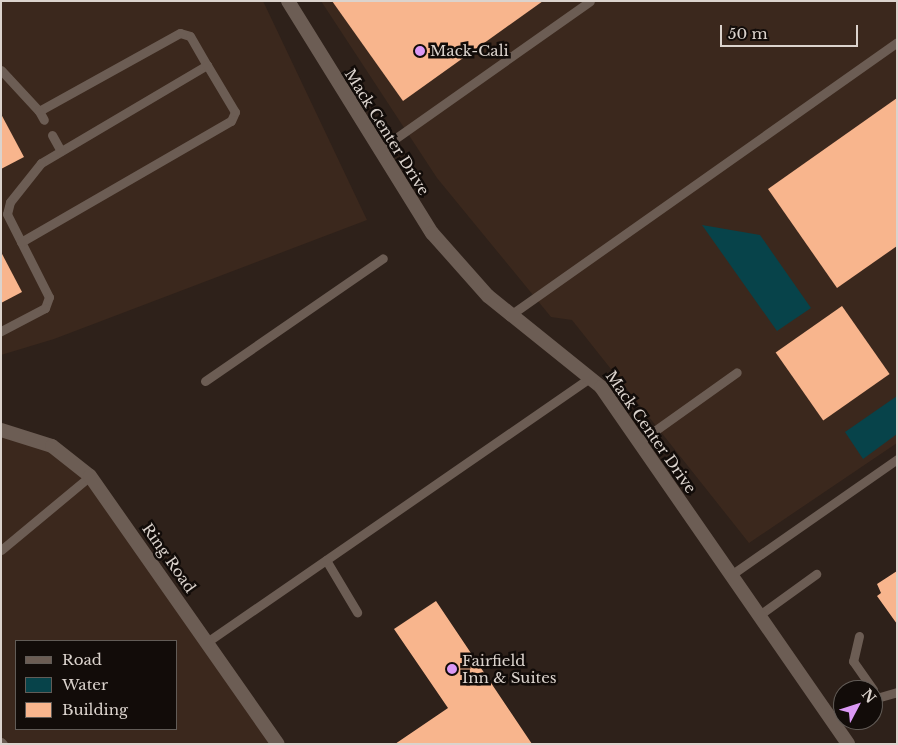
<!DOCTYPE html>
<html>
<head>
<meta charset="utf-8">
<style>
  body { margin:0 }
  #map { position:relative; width:898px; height:745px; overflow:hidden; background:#2e211a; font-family:"Libre Baskerville",serif }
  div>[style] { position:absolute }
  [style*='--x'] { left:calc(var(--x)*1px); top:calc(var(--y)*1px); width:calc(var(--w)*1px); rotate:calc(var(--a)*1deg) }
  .built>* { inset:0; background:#3b281d }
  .water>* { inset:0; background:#07434a }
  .building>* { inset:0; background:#f8b58d; transform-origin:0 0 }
  .service>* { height:9px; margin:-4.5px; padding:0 4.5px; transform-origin:4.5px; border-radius:4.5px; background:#6c5d54 }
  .minor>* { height:14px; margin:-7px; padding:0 7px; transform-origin:7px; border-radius:7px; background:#6c5d54 }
  .dots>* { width:14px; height:14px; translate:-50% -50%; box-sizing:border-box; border:2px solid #120c09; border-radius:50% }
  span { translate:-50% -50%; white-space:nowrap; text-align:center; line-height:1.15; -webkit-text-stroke:5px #120c09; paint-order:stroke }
  .poi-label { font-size:15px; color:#dbd3cd }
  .left { translate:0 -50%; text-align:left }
  .street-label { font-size:15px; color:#dbd3cd }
  .frame { position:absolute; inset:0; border:2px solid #dbd3cd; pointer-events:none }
  .legend { position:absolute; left:15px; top:640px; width:162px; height:90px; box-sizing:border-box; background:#120c09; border:1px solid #625c57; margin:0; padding:6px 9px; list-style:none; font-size:15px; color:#dbd3cd }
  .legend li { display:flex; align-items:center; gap:10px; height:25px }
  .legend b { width:25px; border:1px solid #625c57 }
  .north { position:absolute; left:833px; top:680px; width:50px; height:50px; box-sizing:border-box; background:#120c09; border:1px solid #625c57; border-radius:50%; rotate:50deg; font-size:14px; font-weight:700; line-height:20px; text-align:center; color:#dbd3cd }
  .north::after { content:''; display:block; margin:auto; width:18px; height:22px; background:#db99f5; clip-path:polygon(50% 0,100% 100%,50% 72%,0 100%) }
  .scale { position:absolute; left:720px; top:25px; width:138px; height:22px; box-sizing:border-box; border:2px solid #dbd3cd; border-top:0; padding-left:6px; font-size:15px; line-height:18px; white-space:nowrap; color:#dbd3cd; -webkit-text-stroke:4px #120c09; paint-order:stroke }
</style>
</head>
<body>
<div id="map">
  <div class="built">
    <div style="clip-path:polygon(1px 1px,263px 1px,367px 220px,54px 339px,1px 355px)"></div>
    <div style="clip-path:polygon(321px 1px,897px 1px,897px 443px,749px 543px,572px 320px,551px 317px,437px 178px)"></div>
    <div style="clip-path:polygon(evenodd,1px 430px,67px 455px,278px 744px,1px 744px,1px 430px,16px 641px,176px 641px,176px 729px,16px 729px,16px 641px)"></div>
  </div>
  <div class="water">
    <div style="clip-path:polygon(702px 225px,760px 235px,811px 308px,777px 331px)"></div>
    <div style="clip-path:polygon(897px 396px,897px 434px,863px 459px,845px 432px)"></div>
  </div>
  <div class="building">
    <div style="clip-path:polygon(332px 1px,543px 1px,403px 101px)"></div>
    <div style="clip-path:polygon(897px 98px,897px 246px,837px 288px,768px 189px)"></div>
    <div style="clip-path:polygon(1px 114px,24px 157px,1px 169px)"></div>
    <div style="clip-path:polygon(1px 252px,22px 292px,1px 303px)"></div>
    <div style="left:842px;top:306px;width:83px;height:81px;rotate:55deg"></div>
    <div style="clip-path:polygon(897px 571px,897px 624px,877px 596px,881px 593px,877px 584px)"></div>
    <div style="clip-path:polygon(436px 601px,532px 744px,395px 744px,448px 708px,394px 629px)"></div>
  </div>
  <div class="service">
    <div style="--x:1;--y:70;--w:56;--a:47.2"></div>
    <div style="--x:39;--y:111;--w:161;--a:-29"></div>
    <div style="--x:180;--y:33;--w:10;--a:17"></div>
    <div style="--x:190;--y:36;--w:34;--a:60"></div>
    <div style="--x:207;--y:65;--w:193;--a:149.4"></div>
    <div style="--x:41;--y:163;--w:50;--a:128.5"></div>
    <div style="--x:10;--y:202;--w:12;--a:104"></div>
    <div style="--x:7;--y:214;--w:93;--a:63.2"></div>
    <div style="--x:49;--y:297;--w:12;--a:110"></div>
    <div style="--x:45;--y:308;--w:50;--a:152.4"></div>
    <div style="--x:39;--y:111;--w:10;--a:61"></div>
    <div style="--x:52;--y:135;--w:18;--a:61"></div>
    <div style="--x:379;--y:150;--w:258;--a:-35.2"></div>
    <div style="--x:21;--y:242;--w:242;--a:-30"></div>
    <div style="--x:231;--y:121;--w:10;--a:-66"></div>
    <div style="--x:235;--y:112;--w:55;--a:-120.8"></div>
    <div style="--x:509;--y:316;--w:475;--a:-35.2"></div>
    <div style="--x:205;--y:381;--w:216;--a:-34.6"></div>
    <div style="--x:639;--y:442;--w:120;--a:-35.5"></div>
    <div style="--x:1;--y:550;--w:116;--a:-39.7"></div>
    <div style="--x:326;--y:560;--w:61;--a:59.2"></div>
    <div style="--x:731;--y:575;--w:203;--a:-34.9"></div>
    <div style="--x:758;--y:616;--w:72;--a:-35.9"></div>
    <div style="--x:859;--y:636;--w:26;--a:103"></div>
    <div style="--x:853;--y:661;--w:35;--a:55"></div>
    <div style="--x:207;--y:642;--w:467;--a:-34.6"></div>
    <div style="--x:873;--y:699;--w:25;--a:-16"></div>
    <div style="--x:1;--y:742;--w:3;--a:45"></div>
  </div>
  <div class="minor">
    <div style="--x:288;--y:1;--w:273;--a:58.2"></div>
    <div style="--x:432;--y:233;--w:84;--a:48.4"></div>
    <div style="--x:488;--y:296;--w:145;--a:38.8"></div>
    <div style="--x:601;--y:387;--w:434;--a:55.3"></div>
    <div style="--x:1;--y:430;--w:53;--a:17.4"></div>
    <div style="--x:52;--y:446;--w:48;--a:38.3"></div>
    <div style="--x:90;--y:476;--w:327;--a:55"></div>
  </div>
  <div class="dots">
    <div style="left:420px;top:51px;background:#db99f5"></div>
    <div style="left:452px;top:669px;background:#db99f5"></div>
  </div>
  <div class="poi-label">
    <span class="left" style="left:430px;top:51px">Mack-Cali</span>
    <span class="left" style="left:462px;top:669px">Fairfield<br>Inn &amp; Suites</span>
  </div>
  <div class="street-label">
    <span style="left:387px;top:132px;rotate:58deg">Mack Center Drive</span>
    <span style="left:651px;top:432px;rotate:55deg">Mack Center Drive</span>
    <span style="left:169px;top:558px;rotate:55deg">Ring Road</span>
  </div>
  <div class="frame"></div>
  <ul class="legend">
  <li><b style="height:6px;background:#6c5d54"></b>Road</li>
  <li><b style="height:14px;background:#07434a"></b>Water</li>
  <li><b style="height:14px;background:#f8b58d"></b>Building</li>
  </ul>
  <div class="north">N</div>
  <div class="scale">50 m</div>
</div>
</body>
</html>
